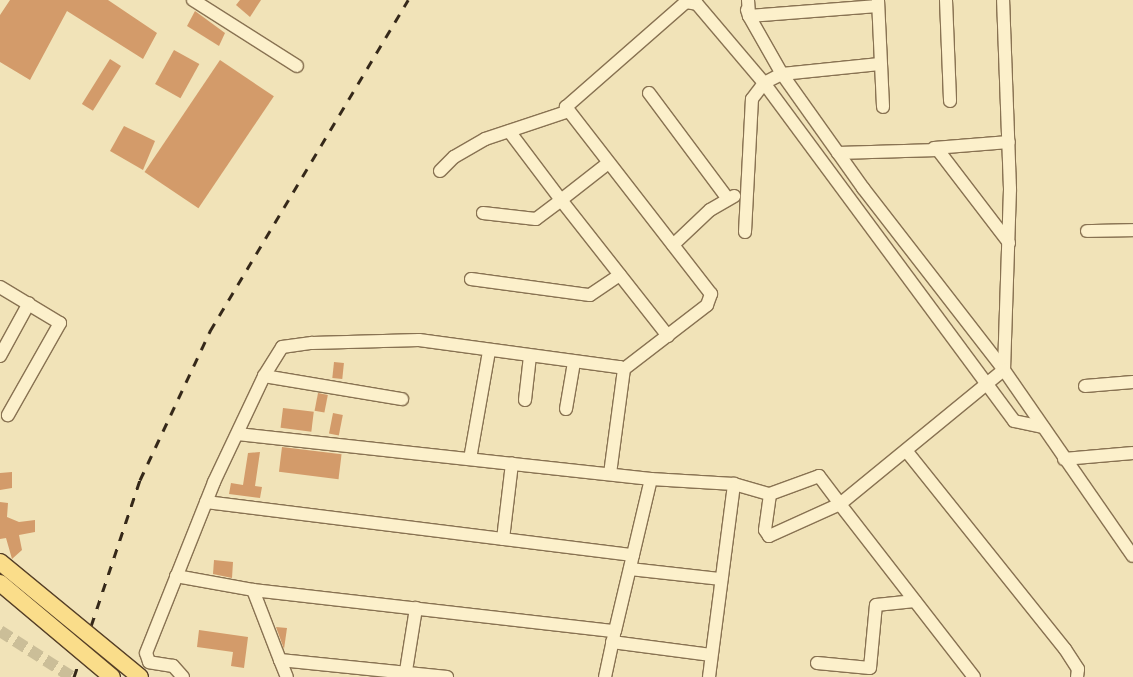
<!DOCTYPE html>
<html>
<head>
<meta charset="utf-8">
<style>
  body { margin:0 }
  #map { position:relative; width:1133px; height:677px; overflow:hidden; background:#f1e3b8; font-family:"Playfair Display",serif }
  div>[style] { position:absolute }
  [style*='--x'] { left:calc(var(--x)*1px); top:calc(var(--y)*1px); width:calc(var(--w)*1px); rotate:calc(var(--a)*1deg) }
  .building>* { inset:0; background:#d39b6a; transform-origin:0 0 }
  .minor-tunnel>* { height:12px; margin-top:-6px; transform-origin:0; background:repeating-linear-gradient(90deg,#cbbe98 0 12px,transparent 0 18px) }
  .roads { filter:drop-shadow(1px 0 #887252) drop-shadow(-1px 0 #887252) drop-shadow(0 1px #887252) drop-shadow(0 -1px #887252) }
  .minor>* { height:12px; margin:-6px; padding:0 6px; transform-origin:6px; border-radius:6px; background:#fcf0cb }
  .rail>* { height:3px; margin-top:-1.5px; transform-origin:0; background:repeating-linear-gradient(90deg,#352819 0 9px,transparent 0 18px) }
  .bridges { filter:drop-shadow(1px 0 #553f27) drop-shadow(-1px 0 #553f27) drop-shadow(0 1px #553f27) drop-shadow(0 -1px #553f27) }
  .major-bridge>* { height:16px; margin:-8px; padding:0 8px; transform-origin:8px; border-radius:8px; background:#fadd8a }
  span { translate:-50% -50%; white-space:nowrap; text-align:center; line-height:1.15; -webkit-text-stroke:4.5px #f8edc8; paint-order:stroke }
</style>
</head>
<body>
<div id="map">
  <div class="building">
    <div style="clip-path:polygon(10px 0,108px 0,157px 33px,143px 59px,67px 11px,30px 80px,0 62px,0 15px)"></div>
    <div style="clip-path:polygon(240px 0,261px 0,250px 17px,236px 5px)"></div>
    <div style="clip-path:polygon(195px 11px,225px 33px,219px 46px,187px 26px)"></div>
    <div style="left:174px;top:50px;width:29px;height:39px;rotate:29deg"></div>
    <div style="left:110px;top:59px;width:13px;height:53px;rotate:32deg"></div>
    <div style="left:220px;top:60px;width:65px;height:135px;rotate:34deg"></div>
    <div style="clip-path:polygon(124px 126px,155px 141px,143px 170px,110px 151px)"></div>
    <div style="left:334px;top:362px;width:10px;height:16px;rotate:6deg"></div>
    <div style="left:318px;top:393px;width:10px;height:18px;rotate:11deg"></div>
    <div style="left:283px;top:408px;width:31px;height:20px;rotate:7deg"></div>
    <div style="left:333px;top:413px;width:10px;height:21px;rotate:11deg"></div>
    <div style="left:282px;top:447px;width:60px;height:25px;rotate:7deg"></div>
    <div style="clip-path:polygon(260px 452px,255px 486px,262px 487px,260px 498px,229px 494px,231px 483px,243px 485px,248px 453px)"></div>
    <div style="clip-path:polygon(12px 472px,12px 488px,0 490px,0 473px)"></div>
    <div style="clip-path:polygon(0 502px,8px 503px,7px 517px,19px 522px,35px 520px,35px 532px,19px 535px,22px 550px,12px 559px,6px 538px,0 539px)"></div>
    <div style="clip-path:polygon(214px 560px,233px 562px,232px 578px,213px 574px)"></div>
    <div style="clip-path:polygon(276px 627px,287px 628px,284px 649px)"></div>
    <div style="clip-path:polygon(199px 630px,248px 637px,244px 668px,231px 666px,233px 652px,197px 647px)"></div>
  </div>
  <div class="minor-tunnel">
    <div style="--x:0;--y:631;--w:85;--a:32.6"></div>
  </div>
  <div class="roads">
    <div class="minor">
      <div style="--x:193;--y:0;--w:123;--a:32.4"></div>
      <div style="--x:748;--y:0;--w:16;--a:86"></div>
      <div style="--x:749;--y:16;--w:67;--a:60.4"></div>
      <div style="--x:782;--y:74;--w:98;--a:-5.9"></div>
      <div style="--x:878;--y:0;--w:107;--a:87.3"></div>
      <div style="--x:946;--y:0;--w:101;--a:87.7"></div>
      <div style="--x:747;--y:10;--w:6;--a:72"></div>
      <div style="--x:749;--y:16;--w:129;--a:-4.4"></div>
      <div style="--x:649;--y:93;--w:132;--a:53.3"></div>
      <div style="--x:934;--y:148;--w:75;--a:-4.6"></div>
      <div style="--x:838;--y:153;--w:100;--a:-1.7"></div>
      <div style="--x:938;--y:150;--w:117;--a:52.6"></div>
      <div style="--x:607;--y:164;--w:58;--a:142"></div>
      <div style="--x:561;--y:200;--w:173;--a:51.8"></div>
      <div style="--x:440;--y:171;--w:20;--a:-45"></div>
      <div style="--x:454;--y:157;--w:36;--a:-30"></div>
      <div style="--x:485;--y:139;--w:85;--a:-18.4"></div>
      <div style="--x:483;--y:213;--w:53;--a:6.5"></div>
      <div style="--x:536;--y:219;--w:31;--a:-37"></div>
      <div style="--x:561;--y:200;--w:86;--a:-127"></div>
      <div style="--x:1087;--y:231;--w:46;--a:-1.2"></div>
      <div style="--x:745;--y:232;--w:133;--a:-87"></div>
      <div style="--x:752;--y:99;--w:20;--a:-53"></div>
      <div style="--x:764;--y:83;--w:20;--a:-27"></div>
      <div style="--x:782;--y:74;--w:140;--a:54.6"></div>
      <div style="--x:863;--y:188;--w:230;--a:52.2"></div>
      <div style="--x:1004;--y:370;--w:181;--a:-88.1"></div>
      <div style="--x:1010;--y:189;--w:189;--a:-92.1"></div>
      <div style="--x:673;--y:245;--w:51;--a:-43.4"></div>
      <div style="--x:710;--y:210;--w:28;--a:-30"></div>
      <div style="--x:471;--y:279;--w:120;--a:7.7"></div>
      <div style="--x:590;--y:295;--w:36;--a:-34"></div>
      <div style="--x:0;--y:287;--w:70;--a:31"></div>
      <div style="--x:60;--y:323;--w:106;--a:119.5"></div>
      <div style="--x:0;--y:356;--w:60;--a:-61.3"></div>
      <div style="--x:624;--y:369;--w:105;--a:-37.6"></div>
      <div style="--x:707;--y:305;--w:12;--a:-70"></div>
      <div style="--x:711;--y:294;--w:237;--a:-127.8"></div>
      <div style="--x:566;--y:107;--w:159;--a:-41.2"></div>
      <div style="--x:686;--y:2;--w:11;--a:10"></div>
      <div style="--x:697;--y:4;--w:104;--a:49.7"></div>
      <div style="--x:764;--y:83;--w:420;--a:53.5"></div>
      <div style="--x:1014;--y:421;--w:30;--a:12"></div>
      <div style="--x:264;--y:376;--w:34;--a:-58"></div>
      <div style="--x:282;--y:347;--w:30;--a:-8"></div>
      <div style="--x:312;--y:343;--w:107;--a:-1.6"></div>
      <div style="--x:419;--y:340;--w:203;--a:7.7"></div>
      <div style="--x:620;--y:367;--w:4;--a:27"></div>
      <div style="--x:624;--y:369;--w:106;--a:97.6"></div>
      <div style="--x:1085;--y:386;--w:48;--a:-4.8"></div>
      <div style="--x:525;--y:400;--w:44;--a:-83.5"></div>
      <div style="--x:566;--y:409;--w:48;--a:-80.3"></div>
      <div style="--x:908;--y:453;--w:251;--a:51.3"></div>
      <div style="--x:1065;--y:649;--w:24;--a:57"></div>
      <div style="--x:1078;--y:669;--w:8;--a:97"></div>
      <div style="--x:470;--y:459;--w:110;--a:-80"></div>
      <div style="--x:1064;--y:459;--w:69;--a:-5"></div>
      <div style="--x:651;--y:479;--w:83;--a:3.4"></div>
      <div style="--x:734;--y:484;--w:37;--a:16"></div>
      <div style="--x:770;--y:494;--w:52;--a:-20.2"></div>
      <div style="--x:819;--y:476;--w:35;--a:53"></div>
      <div style="--x:840;--y:504;--w:78;--a:155.7"></div>
      <div style="--x:769;--y:536;--w:7;--a:-124"></div>
      <div style="--x:765;--y:530;--w:36;--a:-82"></div>
      <div style="--x:206;--y:502;--w:430;--a:7.1"></div>
      <div style="--x:633;--y:555;--w:78;--a:-76.7"></div>
      <div style="--x:651;--y:479;--w:416;--a:-173.8"></div>
      <div style="--x:503;--y:539;--w:76;--a:-83.2"></div>
      <div style="--x:630;--y:569;--w:92;--a:6.3"></div>
      <div style="--x:176;--y:576;--w:78;--a:10.3"></div>
      <div style="--x:253;--y:590;--w:364;--a:6.5"></div>
      <div style="--x:615;--y:631;--w:78;--a:-76.7"></div>
      <div style="--x:253;--y:590;--w:75;--a:68.9"></div>
      <div style="--x:280;--y:660;--w:168;--a:5.8"></div>
      <div style="--x:612;--y:642;--w:100;--a:7.5"></div>
      <div style="--x:280;--y:660;--w:18;--a:68"></div>
      <div style="--x:817;--y:663;--w:53;--a:5.4"></div>
      <div style="--x:870;--y:668;--w:63;--a:-84.6"></div>
      <div style="--x:876;--y:605;--w:39;--a:-6"></div>
      <div style="--x:183;--y:677;--w:15;--a:-132"></div>
      <div style="--x:173;--y:666;--w:24;--a:-171"></div>
      <div style="--x:149;--y:662;--w:9;--a:-108"></div>
      <div style="--x:146;--y:653;--w:184;--a:-68.3"></div>
      <div style="--x:214;--y:482;--w:117;--a:-64.7"></div>
      <div style="--x:264;--y:376;--w:140;--a:9.5"></div>
      <div style="--x:405;--y:677;--w:70;--a:-80.9"></div>
      <div style="--x:605;--y:677;--w:43;--a:-77.9"></div>
      <div style="--x:709;--y:677;--w:195;--a:-82.6"></div>
      <div style="--x:974;--y:677;--w:219;--a:-127.8"></div>
      <div style="--x:840;--y:504;--w:212;--a:-39.3"></div>
      <div style="--x:1004;--y:370;--w:226;--a:55.3"></div>
    </div>
  </div>
  <div class="rail">
    <div style="--x:74;--y:677;--w:208;--a:-71.5"></div>
    <div style="--x:140;--y:480;--w:165;--a:-64.8"></div>
    <div style="--x:210;--y:331;--w:386;--a:-59.1"></div>
  </div>
  <div class="bridges">
    <div class="major-bridge">
      <div style="--x:0;--y:562;--w:181;--a:39.4"></div>
      <div style="--x:0;--y:583;--w:146;--a:40"></div>
    </div>
  </div>
</div>
</body>
</html>
